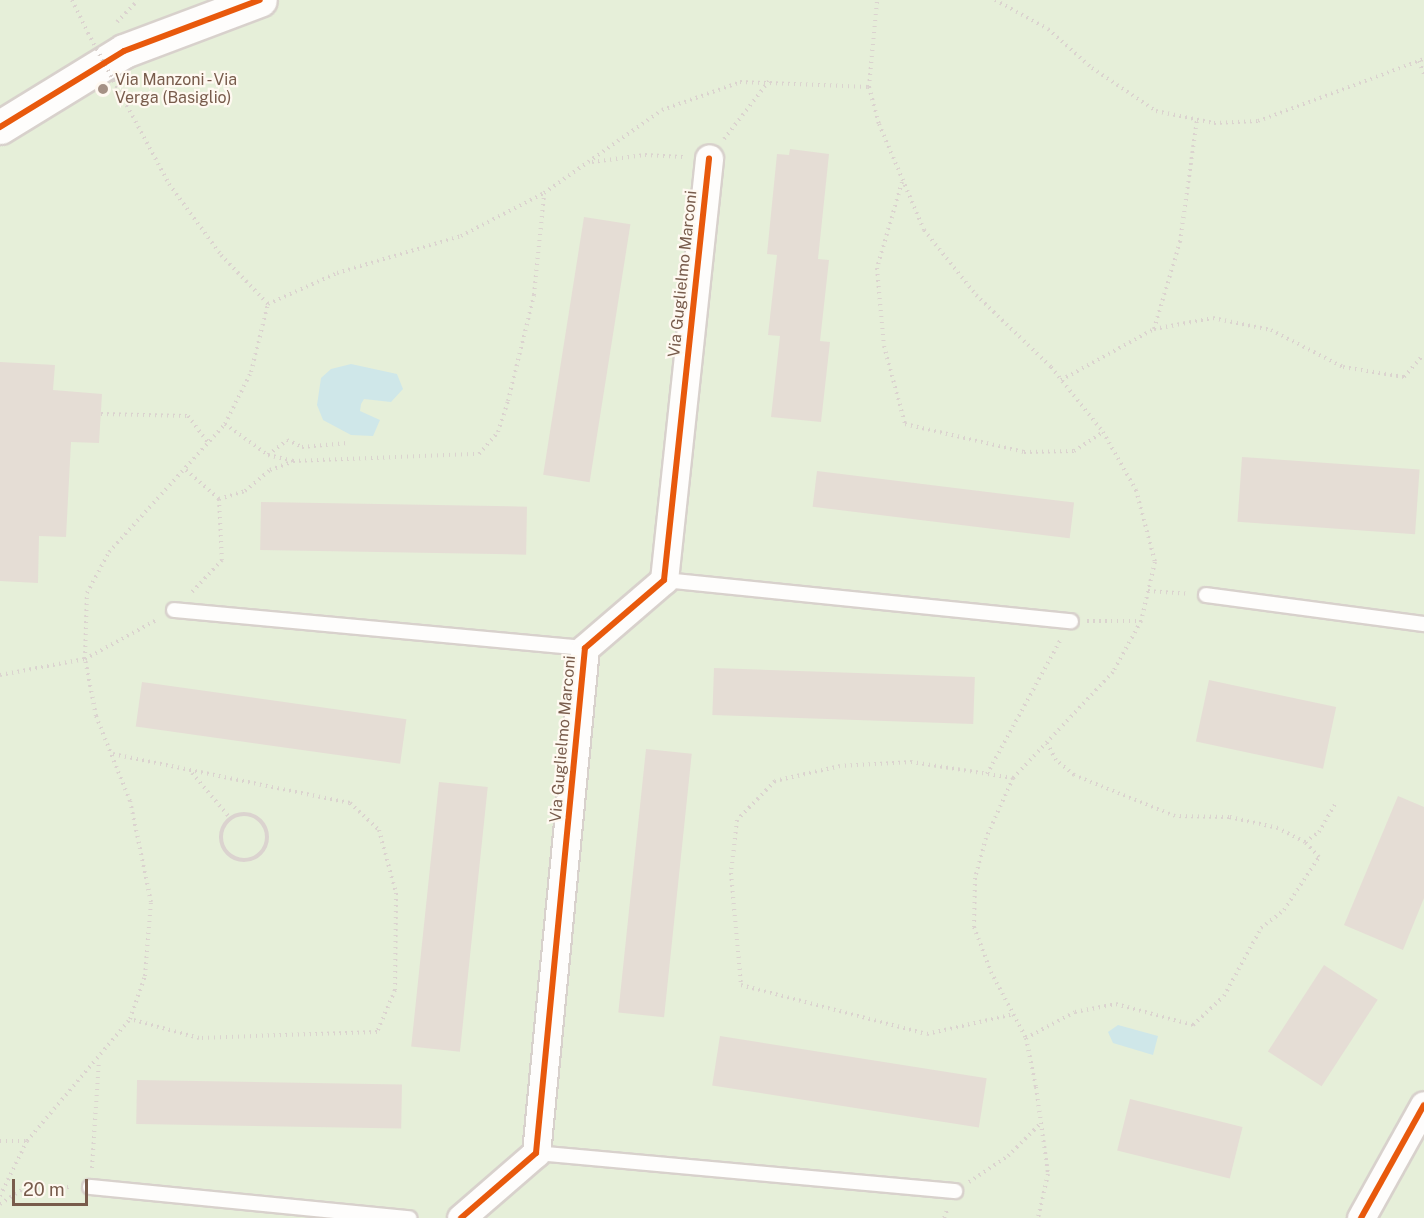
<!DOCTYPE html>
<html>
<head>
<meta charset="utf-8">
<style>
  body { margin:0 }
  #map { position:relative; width:1424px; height:1218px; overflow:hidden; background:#f9f4ee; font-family:"Public Sans",sans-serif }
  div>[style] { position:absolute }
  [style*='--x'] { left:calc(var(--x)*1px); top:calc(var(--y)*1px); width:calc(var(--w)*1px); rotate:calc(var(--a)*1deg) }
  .green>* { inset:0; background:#e6efd9; transform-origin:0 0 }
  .water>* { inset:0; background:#cfe7e9 }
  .building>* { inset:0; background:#e5ddd5; transform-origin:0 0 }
  .path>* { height:4px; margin-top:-2px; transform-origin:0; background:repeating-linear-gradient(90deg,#dbd3cf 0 1.5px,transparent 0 6px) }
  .path>.ring { margin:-2px; padding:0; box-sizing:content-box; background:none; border:4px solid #dbd3cf; border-radius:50% }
  .roads { filter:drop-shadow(2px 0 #d8d1cc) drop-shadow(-2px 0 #d8d1cc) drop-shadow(0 2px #d8d1cc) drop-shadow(0 -2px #d8d1cc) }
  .service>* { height:14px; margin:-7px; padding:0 7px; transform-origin:7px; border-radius:7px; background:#fefdfc }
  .minor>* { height:27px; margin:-13.5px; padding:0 13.5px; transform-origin:13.5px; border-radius:13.5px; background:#fefdfc }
  .tertiary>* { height:33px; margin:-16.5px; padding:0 16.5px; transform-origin:16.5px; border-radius:16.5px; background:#fefdfc }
  .path-bridge>* { height:4px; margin-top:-2px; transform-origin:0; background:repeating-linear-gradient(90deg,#dbd3cf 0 1.5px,transparent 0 6px) }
  .cycleway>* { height:6px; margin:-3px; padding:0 3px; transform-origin:3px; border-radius:3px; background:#e8590c }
  .dots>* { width:16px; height:16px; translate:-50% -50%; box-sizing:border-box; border:3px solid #fff9f1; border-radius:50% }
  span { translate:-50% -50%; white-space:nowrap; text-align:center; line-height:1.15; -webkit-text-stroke:4.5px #fff9f1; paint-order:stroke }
  .poi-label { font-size:16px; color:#785c4c }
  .left { translate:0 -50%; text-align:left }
  .street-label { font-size:16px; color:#785c4c }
  .scale { position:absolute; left:12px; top:1179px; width:76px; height:27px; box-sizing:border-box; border:3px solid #785c4c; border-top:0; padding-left:8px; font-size:18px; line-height:21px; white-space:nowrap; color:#785c4c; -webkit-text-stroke:4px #fff9f1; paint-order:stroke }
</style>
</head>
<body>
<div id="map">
  <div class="green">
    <div style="left:0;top:0;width:1424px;height:1218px"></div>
  </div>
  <div class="water">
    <div style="clip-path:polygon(351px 364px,397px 374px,403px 389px,391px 402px,364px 399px,361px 404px,360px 411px,380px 420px,373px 436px,351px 435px,323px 420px,317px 405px,321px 378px,331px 369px)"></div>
    <div style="clip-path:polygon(1118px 1025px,1158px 1036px,1153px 1055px,1113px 1043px,1108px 1032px)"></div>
  </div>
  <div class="building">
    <div style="clip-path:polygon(790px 149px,829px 154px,818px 259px,829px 260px,820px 341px,830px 342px,821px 422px,771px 417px,780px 336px,768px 335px,777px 255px,767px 254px,777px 154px,789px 155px)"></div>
    <div style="left:584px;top:217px;width:47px;height:261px;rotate:9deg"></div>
    <div style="clip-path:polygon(0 362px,55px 365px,53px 390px,102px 394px,99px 443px,71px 442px,66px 537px,39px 536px,38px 583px,0 581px)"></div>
    <div style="left:1242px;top:457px;width:178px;height:65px;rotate:4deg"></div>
    <div style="left:817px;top:471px;width:259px;height:36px;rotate:7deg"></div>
    <div style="left:261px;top:502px;width:266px;height:48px;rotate:1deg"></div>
    <div style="left:714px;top:668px;width:261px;height:47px;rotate:2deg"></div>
    <div style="left:1209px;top:680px;width:130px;height:63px;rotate:12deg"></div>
    <div style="left:142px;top:682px;width:267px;height:45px;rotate:8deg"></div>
    <div style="left:646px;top:749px;width:46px;height:265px;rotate:6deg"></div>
    <div style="left:439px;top:782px;width:49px;height:266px;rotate:6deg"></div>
    <div style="clip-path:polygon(1398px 796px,1424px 807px,1424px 898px,1403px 950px,1344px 925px)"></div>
    <div style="left:1324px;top:965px;width:64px;height:103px;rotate:33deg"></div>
    <div style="left:720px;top:1036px;width:270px;height:50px;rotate:9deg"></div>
    <div style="left:137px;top:1080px;width:265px;height:44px;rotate:1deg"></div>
    <div style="left:1130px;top:1099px;width:116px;height:53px;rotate:14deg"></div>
  </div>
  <div class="path">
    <div style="--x:72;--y:0;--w:37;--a:64"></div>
    <div style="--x:995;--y:0;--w:60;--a:28.7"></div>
    <div style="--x:1048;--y:29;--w:59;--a:41.6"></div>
    <div style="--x:1092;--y:68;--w:77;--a:33.9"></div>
    <div style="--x:1156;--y:111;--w:59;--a:11.7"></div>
    <div style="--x:1214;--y:123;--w:44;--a:-2.6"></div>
    <div style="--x:1258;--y:121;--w:177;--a:-20.5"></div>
    <div style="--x:117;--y:22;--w:30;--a:-46"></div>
    <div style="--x:1419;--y:61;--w:14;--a:69"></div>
    <div style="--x:869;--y:87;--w:87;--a:-84.7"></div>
    <div style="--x:124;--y:100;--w:95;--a:61.8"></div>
    <div style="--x:169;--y:184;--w:88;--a:53.8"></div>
    <div style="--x:221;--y:255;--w:68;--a:46.2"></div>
    <div style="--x:724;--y:139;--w:73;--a:-52.2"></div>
    <div style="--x:592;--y:162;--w:53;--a:-7.5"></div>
    <div style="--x:645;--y:155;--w:38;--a:3"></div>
    <div style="--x:902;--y:182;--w:90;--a:106.2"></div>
    <div style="--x:877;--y:268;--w:78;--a:84.9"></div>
    <div style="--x:884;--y:346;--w:81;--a:74.9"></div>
    <div style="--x:905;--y:424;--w:122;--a:13.2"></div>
    <div style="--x:1024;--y:452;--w:50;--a:-1.1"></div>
    <div style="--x:1074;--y:451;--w:35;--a:-33"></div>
    <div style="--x:268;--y:304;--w:76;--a:-24.2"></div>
    <div style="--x:337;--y:273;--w:129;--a:-16.6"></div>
    <div style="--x:461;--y:236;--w:93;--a:-27.4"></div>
    <div style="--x:544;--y:193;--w:144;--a:-35.1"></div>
    <div style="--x:662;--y:110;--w:83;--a:-19.7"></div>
    <div style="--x:740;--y:82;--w:129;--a:2.2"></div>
    <div style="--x:869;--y:87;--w:38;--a:75"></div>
    <div style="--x:879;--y:124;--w:115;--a:67"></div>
    <div style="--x:924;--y:230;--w:83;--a:51.3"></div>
    <div style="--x:976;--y:295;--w:104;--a:43.8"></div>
    <div style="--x:1051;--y:367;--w:83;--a:51.3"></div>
    <div style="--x:1103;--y:432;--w:67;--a:60.4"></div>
    <div style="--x:1136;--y:490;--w:74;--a:75.2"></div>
    <div style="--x:1155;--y:562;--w:61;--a:103.3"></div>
    <div style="--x:1141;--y:621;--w:58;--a:118.8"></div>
    <div style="--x:1113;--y:672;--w:146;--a:133.3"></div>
    <div style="--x:1013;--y:778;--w:66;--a:114.2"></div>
    <div style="--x:986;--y:838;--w:41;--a:105.4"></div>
    <div style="--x:975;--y:878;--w:49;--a:91.2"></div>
    <div style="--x:974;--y:927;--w:48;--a:69.3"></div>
    <div style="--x:991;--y:972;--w:75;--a:62.1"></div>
    <div style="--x:1026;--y:1038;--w:50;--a:78.5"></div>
    <div style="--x:1036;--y:1087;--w:88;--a:82.1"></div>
    <div style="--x:1048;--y:1174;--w:45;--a:102.8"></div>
    <div style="--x:1154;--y:329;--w:91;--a:-73.4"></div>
    <div style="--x:1180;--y:242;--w:123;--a:-82.1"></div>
    <div style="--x:1061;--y:380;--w:106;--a:-28.7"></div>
    <div style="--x:1154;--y:329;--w:60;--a:-10.6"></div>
    <div style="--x:1213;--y:318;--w:59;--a:11.7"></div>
    <div style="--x:1271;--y:330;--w:81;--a:27.2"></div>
    <div style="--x:1343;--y:367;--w:62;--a:9.3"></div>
    <div style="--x:1404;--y:377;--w:30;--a:-49"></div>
    <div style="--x:101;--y:414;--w:87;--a:1.3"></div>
    <div style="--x:188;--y:416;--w:34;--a:53"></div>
    <div style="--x:225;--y:424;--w:53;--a:35.8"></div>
    <div style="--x:268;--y:455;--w:26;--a:13"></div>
    <div style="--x:293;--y:461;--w:186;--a:-2.2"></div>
    <div style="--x:479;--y:454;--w:29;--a:-49"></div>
    <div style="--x:498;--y:432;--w:33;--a:-72"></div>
    <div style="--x:508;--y:401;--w:109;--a:-76.2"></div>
    <div style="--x:534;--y:295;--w:101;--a:-84.3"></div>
    <div style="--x:268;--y:455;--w:24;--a:-38"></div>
    <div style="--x:287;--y:440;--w:17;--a:25"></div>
    <div style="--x:302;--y:447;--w:45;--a:-5.1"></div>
    <div style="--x:186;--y:470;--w:44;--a:41.3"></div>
    <div style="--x:219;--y:499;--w:61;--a:87.2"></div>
    <div style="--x:222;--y:560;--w:44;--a:133.2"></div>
    <div style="--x:219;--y:499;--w:27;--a:-17"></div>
    <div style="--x:245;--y:491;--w:33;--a:-40"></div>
    <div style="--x:270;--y:470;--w:23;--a:-20"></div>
    <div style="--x:1148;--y:591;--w:39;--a:4"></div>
    <div style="--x:1087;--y:621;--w:54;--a:0"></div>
    <div style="--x:0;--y:675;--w:86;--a:-10.7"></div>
    <div style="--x:85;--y:659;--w:83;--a:-28.7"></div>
    <div style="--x:113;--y:754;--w:242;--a:11.7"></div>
    <div style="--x:350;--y:803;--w:40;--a:43"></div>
    <div style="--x:379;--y:830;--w:65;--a:74.9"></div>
    <div style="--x:396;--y:893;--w:97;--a:90.6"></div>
    <div style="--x:395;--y:990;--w:46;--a:113.2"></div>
    <div style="--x:377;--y:1032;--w:178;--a:178.1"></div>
    <div style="--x:199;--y:1038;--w:72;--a:-164.6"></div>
    <div style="--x:192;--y:773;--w:59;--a:49.8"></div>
    <div style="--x:987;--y:774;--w:154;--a:-61.3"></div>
    <div style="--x:1013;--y:778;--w:102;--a:-171"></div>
    <div style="--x:912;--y:762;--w:72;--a:176.8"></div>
    <div style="--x:840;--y:766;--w:67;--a:167"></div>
    <div style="--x:775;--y:781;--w:54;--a:134.3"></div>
    <div style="--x:737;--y:820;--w:53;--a:96.5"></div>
    <div style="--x:731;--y:873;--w:112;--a:84.9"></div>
    <div style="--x:741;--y:985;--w:192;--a:14.8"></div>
    <div style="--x:927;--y:1034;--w:89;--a:-12.9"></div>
    <div class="ring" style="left:221px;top:814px;width:42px;height:42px"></div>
    <div style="--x:1305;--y:842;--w:17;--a:-36"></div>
    <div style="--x:1319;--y:832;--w:34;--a:-60"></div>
    <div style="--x:1026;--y:1038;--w:55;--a:-28"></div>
    <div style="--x:1075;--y:1012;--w:42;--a:-11"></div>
    <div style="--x:1116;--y:1004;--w:80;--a:15.3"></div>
    <div style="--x:1193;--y:1025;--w:42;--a:-43.1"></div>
    <div style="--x:1224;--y:996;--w:77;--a:-61.4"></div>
    <div style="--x:1261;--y:928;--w:29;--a:-38"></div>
    <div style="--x:1284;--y:910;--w:64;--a:-56.6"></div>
    <div style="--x:1319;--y:857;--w:21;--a:-133"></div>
    <div style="--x:1305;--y:842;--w:30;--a:-153"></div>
    <div style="--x:1278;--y:828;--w:50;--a:-167.3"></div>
    <div style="--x:1229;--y:817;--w:54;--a:-178.9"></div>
    <div style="--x:1175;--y:816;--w:109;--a:-157.9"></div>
    <div style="--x:1074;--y:775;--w:23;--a:-140"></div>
    <div style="--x:1056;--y:760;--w:19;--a:-118"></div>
    <div style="--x:0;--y:1141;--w:26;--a:0"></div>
    <div style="--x:92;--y:1168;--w:107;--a:-86.3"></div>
    <div style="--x:969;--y:1182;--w:47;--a:-33.7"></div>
    <div style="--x:1008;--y:1156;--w:47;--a:-45"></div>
    <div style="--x:0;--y:1196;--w:61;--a:-63.9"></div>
    <div style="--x:27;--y:1141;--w:160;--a:-49.8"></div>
    <div style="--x:130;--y:1019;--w:46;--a:-70.8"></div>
    <div style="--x:145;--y:976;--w:74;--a:-85.4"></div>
    <div style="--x:151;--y:902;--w:103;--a:-101.7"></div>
    <div style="--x:130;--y:801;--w:92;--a:-111.8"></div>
    <div style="--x:96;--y:716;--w:58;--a:-100.9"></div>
    <div style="--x:85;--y:659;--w:66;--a:-88.3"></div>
    <div style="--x:87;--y:593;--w:47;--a:-61.8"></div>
    <div style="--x:109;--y:552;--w:173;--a:-47.8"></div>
    <div style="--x:225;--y:424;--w:58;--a:-63.4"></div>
    <div style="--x:251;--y:372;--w:70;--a:-76"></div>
    <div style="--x:0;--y:1204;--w:30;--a:-33"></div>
    <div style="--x:25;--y:1188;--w:46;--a:-1.2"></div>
    <div style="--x:944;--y:1218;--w:11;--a:-68"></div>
  </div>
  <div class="roads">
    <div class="service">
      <div style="--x:664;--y:580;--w:409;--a:5.8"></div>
      <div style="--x:1206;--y:595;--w:220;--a:7.6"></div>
      <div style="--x:174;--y:610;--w:413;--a:5.3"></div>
      <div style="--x:536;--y:1153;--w:421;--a:5.2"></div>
      <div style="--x:90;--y:1187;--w:321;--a:5.6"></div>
    </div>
    <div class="minor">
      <div style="--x:461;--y:1218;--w:99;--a:-40.9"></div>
      <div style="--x:536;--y:1153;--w:507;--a:-84.46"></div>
      <div style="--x:585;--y:648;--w:104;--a:-40.7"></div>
      <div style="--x:664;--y:580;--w:424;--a:-83.9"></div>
      <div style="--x:1361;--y:1218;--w:129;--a:-60.9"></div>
    </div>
    <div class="tertiary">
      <div style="--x:0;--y:127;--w:145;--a:-31.5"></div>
      <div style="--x:124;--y:51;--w:145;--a:-20.6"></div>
    </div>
  </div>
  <div class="path-bridge">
    <div style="--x:88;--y:33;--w:76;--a:61.8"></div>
  </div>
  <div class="cycleway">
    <div style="--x:0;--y:127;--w:145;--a:-31.5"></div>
    <div style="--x:124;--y:51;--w:145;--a:-20.6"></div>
    <div style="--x:461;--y:1218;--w:99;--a:-40.9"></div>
    <div style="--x:536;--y:1153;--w:507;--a:-84.46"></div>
    <div style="--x:585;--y:648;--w:104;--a:-40.7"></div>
    <div style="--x:664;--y:580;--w:424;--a:-83.9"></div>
    <div style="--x:1361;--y:1218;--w:129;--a:-60.9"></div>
  </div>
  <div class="dots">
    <div style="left:103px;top:89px;background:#a59185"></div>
  </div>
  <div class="poi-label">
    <span class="left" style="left:115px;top:89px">Via Manzoni - Via<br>Verga (Basiglio)</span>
  </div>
  <div class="street-label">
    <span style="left:683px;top:274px;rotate:-84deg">Via Guglielmo Marconi</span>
    <span style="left:563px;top:739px;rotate:-85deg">Via Guglielmo Marconi</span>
  </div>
  <div class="scale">20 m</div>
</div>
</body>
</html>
